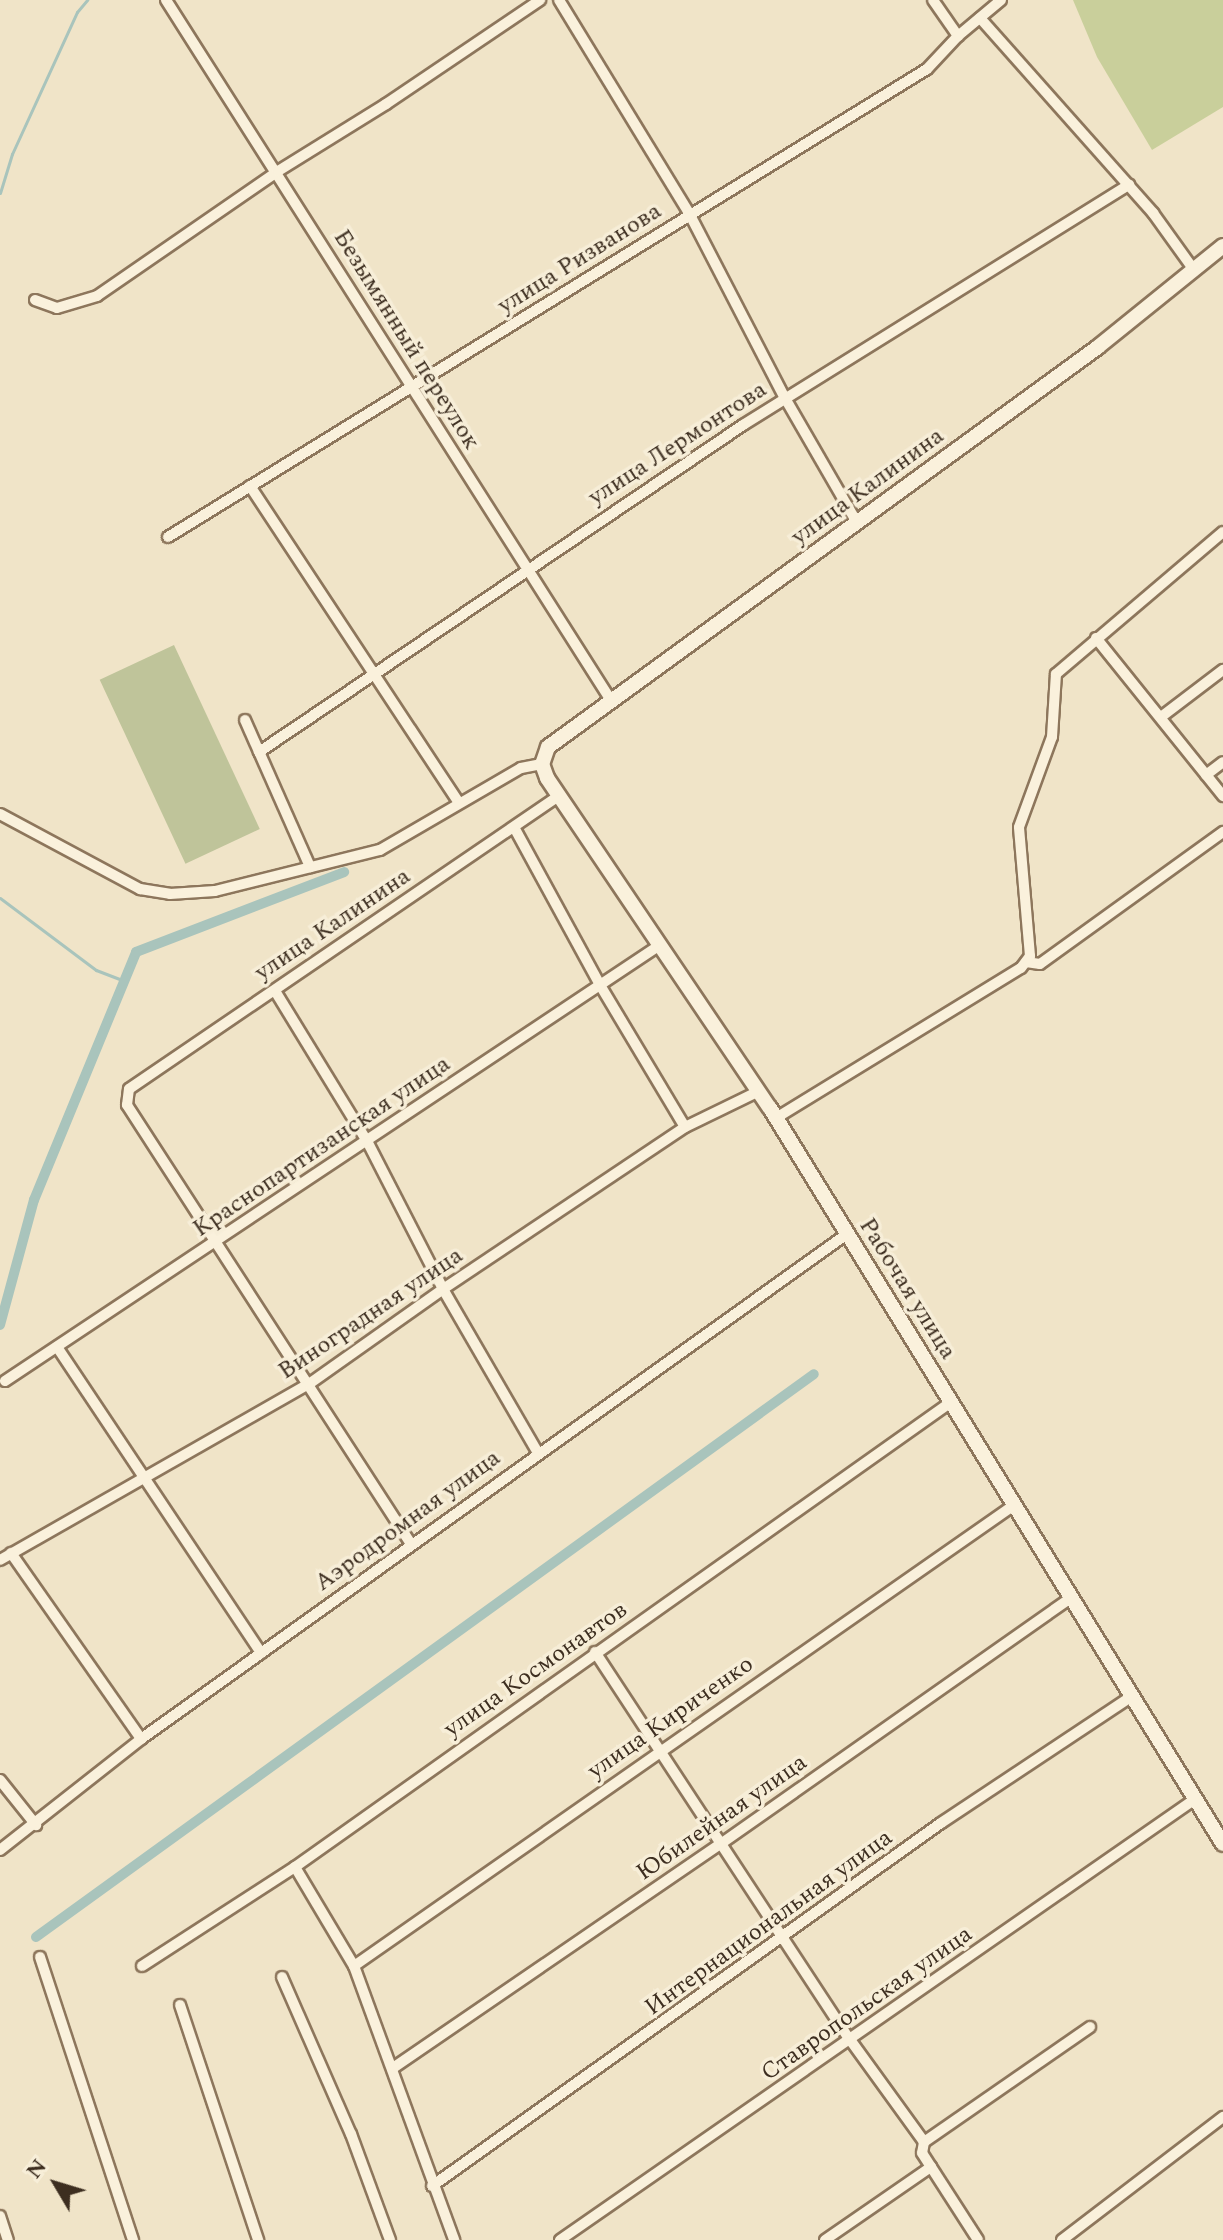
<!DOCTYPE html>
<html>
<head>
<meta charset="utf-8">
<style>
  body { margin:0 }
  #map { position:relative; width:1223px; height:2240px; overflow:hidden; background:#f0e4c8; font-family:Spectral,serif }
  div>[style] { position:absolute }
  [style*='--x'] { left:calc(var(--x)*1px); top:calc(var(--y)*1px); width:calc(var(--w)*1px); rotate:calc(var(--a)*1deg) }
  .green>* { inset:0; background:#c9cf9b }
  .cemetery>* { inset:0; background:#bfc49a; transform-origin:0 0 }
  .stream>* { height:3px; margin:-1.5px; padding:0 1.5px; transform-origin:1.5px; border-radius:1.5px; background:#a9c4bc }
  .canal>* { height:10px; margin:-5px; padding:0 5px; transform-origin:5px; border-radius:5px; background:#a9c4bc }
  .roads { filter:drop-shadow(2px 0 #8d765c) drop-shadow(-2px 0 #8d765c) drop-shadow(0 2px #8d765c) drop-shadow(0 -2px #8d765c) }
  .street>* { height:10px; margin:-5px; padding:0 5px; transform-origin:5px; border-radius:5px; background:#faf1dc }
  .secondary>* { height:14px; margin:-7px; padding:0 7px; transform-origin:7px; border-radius:7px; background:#faf1dc }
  span { translate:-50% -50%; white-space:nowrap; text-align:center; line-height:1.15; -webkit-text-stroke:7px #f7eed8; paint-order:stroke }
  .street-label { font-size:24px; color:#3d2e20 }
  .north { position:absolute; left:16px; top:2144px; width:80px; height:80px; -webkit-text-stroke:6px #f7eed8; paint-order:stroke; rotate:308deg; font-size:22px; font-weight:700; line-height:32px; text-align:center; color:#3d2e20 }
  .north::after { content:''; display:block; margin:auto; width:28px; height:36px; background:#3d2e20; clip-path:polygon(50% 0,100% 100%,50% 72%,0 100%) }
</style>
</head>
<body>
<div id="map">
  <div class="green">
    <div style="clip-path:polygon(1073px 0,1223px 0,1223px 107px,1152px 150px,1097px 57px)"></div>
  </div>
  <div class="cemetery">
    <div style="left:174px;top:645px;width:203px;height:82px;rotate:65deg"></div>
  </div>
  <div class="stream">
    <div style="--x:0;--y:193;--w:41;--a:-72.9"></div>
    <div style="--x:12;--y:154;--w:156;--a:-65.4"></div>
    <div style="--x:77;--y:12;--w:16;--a:-50"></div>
    <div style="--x:0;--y:898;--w:120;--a:36.9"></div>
    <div style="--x:96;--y:970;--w:30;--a:21"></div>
  </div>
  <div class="canal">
    <div style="--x:0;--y:1325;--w:130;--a:-74.8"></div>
    <div style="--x:34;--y:1200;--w:268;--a:-67.6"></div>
    <div style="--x:136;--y:952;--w:223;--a:-21"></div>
    <div style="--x:36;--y:1937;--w:960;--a:-35.89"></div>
  </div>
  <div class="roads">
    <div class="street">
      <div style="--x:166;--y:0;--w:832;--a:57.57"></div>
      <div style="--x:559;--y:0;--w:252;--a:58.6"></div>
      <div style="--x:690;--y:215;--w:206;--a:62.6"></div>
      <div style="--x:785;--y:398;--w:142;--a:60"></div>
      <div style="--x:933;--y:0;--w:44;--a:55.2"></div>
      <div style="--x:980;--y:18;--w:261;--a:48.4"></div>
      <div style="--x:1153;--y:213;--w:70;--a:54.3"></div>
      <div style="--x:35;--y:300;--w:23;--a:20"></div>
      <div style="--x:57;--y:308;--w:42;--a:-16.7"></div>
      <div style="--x:97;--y:296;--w:220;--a:-34.6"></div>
      <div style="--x:278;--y:171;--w:127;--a:-31.8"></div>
      <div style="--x:386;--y:104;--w:186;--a:-34"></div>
      <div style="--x:250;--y:486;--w:378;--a:56.6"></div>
      <div style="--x:168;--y:537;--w:892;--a:-31.66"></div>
      <div style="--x:927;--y:69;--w:45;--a:-46.8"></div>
      <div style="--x:958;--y:36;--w:56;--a:-39.9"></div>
      <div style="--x:1096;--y:638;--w:203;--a:51.2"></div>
      <div style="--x:1161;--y:717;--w:78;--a:-37.2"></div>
      <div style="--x:245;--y:720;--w:161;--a:66.1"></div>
      <div style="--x:259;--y:752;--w:584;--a:-34.04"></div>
      <div style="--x:743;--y:425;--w:455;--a:-31.9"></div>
      <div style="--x:1206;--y:775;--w:21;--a:-37"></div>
      <div style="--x:0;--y:814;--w:159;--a:28.2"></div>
      <div style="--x:140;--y:889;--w:30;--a:9"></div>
      <div style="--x:170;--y:894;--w:45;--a:-3.8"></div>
      <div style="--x:215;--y:891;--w:170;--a:-14"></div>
      <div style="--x:380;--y:850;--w:163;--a:-30.2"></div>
      <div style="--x:521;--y:768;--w:21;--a:-11"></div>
      <div style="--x:515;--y:829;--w:178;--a:61.4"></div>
      <div style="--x:600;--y:985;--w:165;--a:59.1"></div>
      <div style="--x:1026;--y:962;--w:14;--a:8"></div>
      <div style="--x:1040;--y:964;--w:226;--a:-35.8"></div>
      <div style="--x:275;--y:991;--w:176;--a:58.5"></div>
      <div style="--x:367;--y:1141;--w:166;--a:62.8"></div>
      <div style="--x:443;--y:1289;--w:190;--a:59.9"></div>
      <div style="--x:776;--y:1118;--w:287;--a:-31.5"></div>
      <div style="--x:1021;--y:968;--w:15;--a:-53"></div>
      <div style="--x:1030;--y:956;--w:129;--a:-94.9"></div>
      <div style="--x:1019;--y:827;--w:96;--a:-69.9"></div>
      <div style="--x:1052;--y:737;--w:63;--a:-86.4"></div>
      <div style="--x:1056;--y:674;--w:219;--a:-40.4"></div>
      <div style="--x:57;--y:1347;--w:368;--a:56.3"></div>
      <div style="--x:5;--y:1381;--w:787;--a:-33.65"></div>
      <div style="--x:411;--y:1544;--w:523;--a:-122.9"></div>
      <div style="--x:127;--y:1105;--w:16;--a:-83"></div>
      <div style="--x:129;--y:1089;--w:522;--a:-34.3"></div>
      <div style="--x:11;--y:1553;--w:227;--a:55"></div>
      <div style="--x:0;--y:1560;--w:356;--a:-29.7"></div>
      <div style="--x:309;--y:1384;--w:164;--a:-35.3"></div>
      <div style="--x:443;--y:1289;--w:291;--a:-33.8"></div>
      <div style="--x:685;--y:1127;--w:82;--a:-25.9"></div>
      <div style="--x:595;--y:1652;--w:466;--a:56.7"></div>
      <div style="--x:851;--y:2041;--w:125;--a:54.1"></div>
      <div style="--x:924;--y:2142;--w:11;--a:100"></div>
      <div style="--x:922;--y:2153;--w:103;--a:57.2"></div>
      <div style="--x:0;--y:1780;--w:58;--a:51.3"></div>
      <div style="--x:0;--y:1850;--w:179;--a:-38.2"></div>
      <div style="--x:141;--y:1739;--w:868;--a:-35.58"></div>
      <div style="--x:295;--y:1867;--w:115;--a:59.2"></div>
      <div style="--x:354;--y:1966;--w:292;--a:69.9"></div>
      <div style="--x:40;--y:1957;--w:298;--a:71.8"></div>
      <div style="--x:142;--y:1966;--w:182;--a:-32.9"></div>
      <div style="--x:295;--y:1867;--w:804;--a:-35.33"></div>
      <div style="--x:354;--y:1966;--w:805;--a:-34.93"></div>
      <div style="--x:282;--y:1977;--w:171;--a:66.3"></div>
      <div style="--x:351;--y:2134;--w:113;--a:69.8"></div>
      <div style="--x:180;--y:2005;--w:248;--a:71.6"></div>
      <div style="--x:393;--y:2068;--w:399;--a:-34.4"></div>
      <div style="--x:722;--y:1843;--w:426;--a:-35.1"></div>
      <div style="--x:924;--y:2142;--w:202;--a:-34.7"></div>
      <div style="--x:432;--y:2186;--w:625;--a:-35.5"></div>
      <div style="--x:941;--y:1823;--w:229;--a:-33.6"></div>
      <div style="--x:0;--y:2216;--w:25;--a:72"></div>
      <div style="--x:560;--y:2240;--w:773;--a:-34.78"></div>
      <div style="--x:825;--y:2240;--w:129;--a:-34.6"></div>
      <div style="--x:1062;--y:2240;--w:203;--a:-37.4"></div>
    </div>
    <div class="secondary">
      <div style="--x:1223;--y:246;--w:161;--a:141.1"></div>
      <div style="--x:1098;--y:347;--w:680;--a:143.97"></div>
      <div style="--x:548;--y:747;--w:18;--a:109"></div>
      <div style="--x:542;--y:764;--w:15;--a:70"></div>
      <div style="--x:547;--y:778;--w:398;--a:56"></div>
      <div style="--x:770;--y:1108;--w:864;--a:58.39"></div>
    </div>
  </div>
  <div class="street-label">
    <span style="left:580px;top:259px;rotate:-32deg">улица Ризванова</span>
    <span style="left:406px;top:340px;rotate:58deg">Безымянный переулок</span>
    <span style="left:678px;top:444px;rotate:-33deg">улица Лермонтова</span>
    <span style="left:868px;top:487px;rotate:-36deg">улица Калинина</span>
    <span style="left:333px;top:925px;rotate:-34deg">улица Калинина</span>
    <span style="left:322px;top:1147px;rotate:-34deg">Краснопартизанская улица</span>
    <span style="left:907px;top:1289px;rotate:58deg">Рабочая улица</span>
    <span style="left:371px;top:1314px;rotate:-34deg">Виноградная улица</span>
    <span style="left:408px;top:1521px;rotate:-36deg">Аэродромная улица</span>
    <span style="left:536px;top:1670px;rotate:-35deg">улица Космонавтов</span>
    <span style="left:671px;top:1718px;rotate:-35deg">улица Кириченко</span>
    <span style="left:722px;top:1818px;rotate:-35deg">Юбилейная улица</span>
    <span style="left:769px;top:1923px;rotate:-36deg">Интернациональная улица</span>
    <span style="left:867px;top:2004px;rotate:-35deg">Ставропольская улица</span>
  </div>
  <div class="north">N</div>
</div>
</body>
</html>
